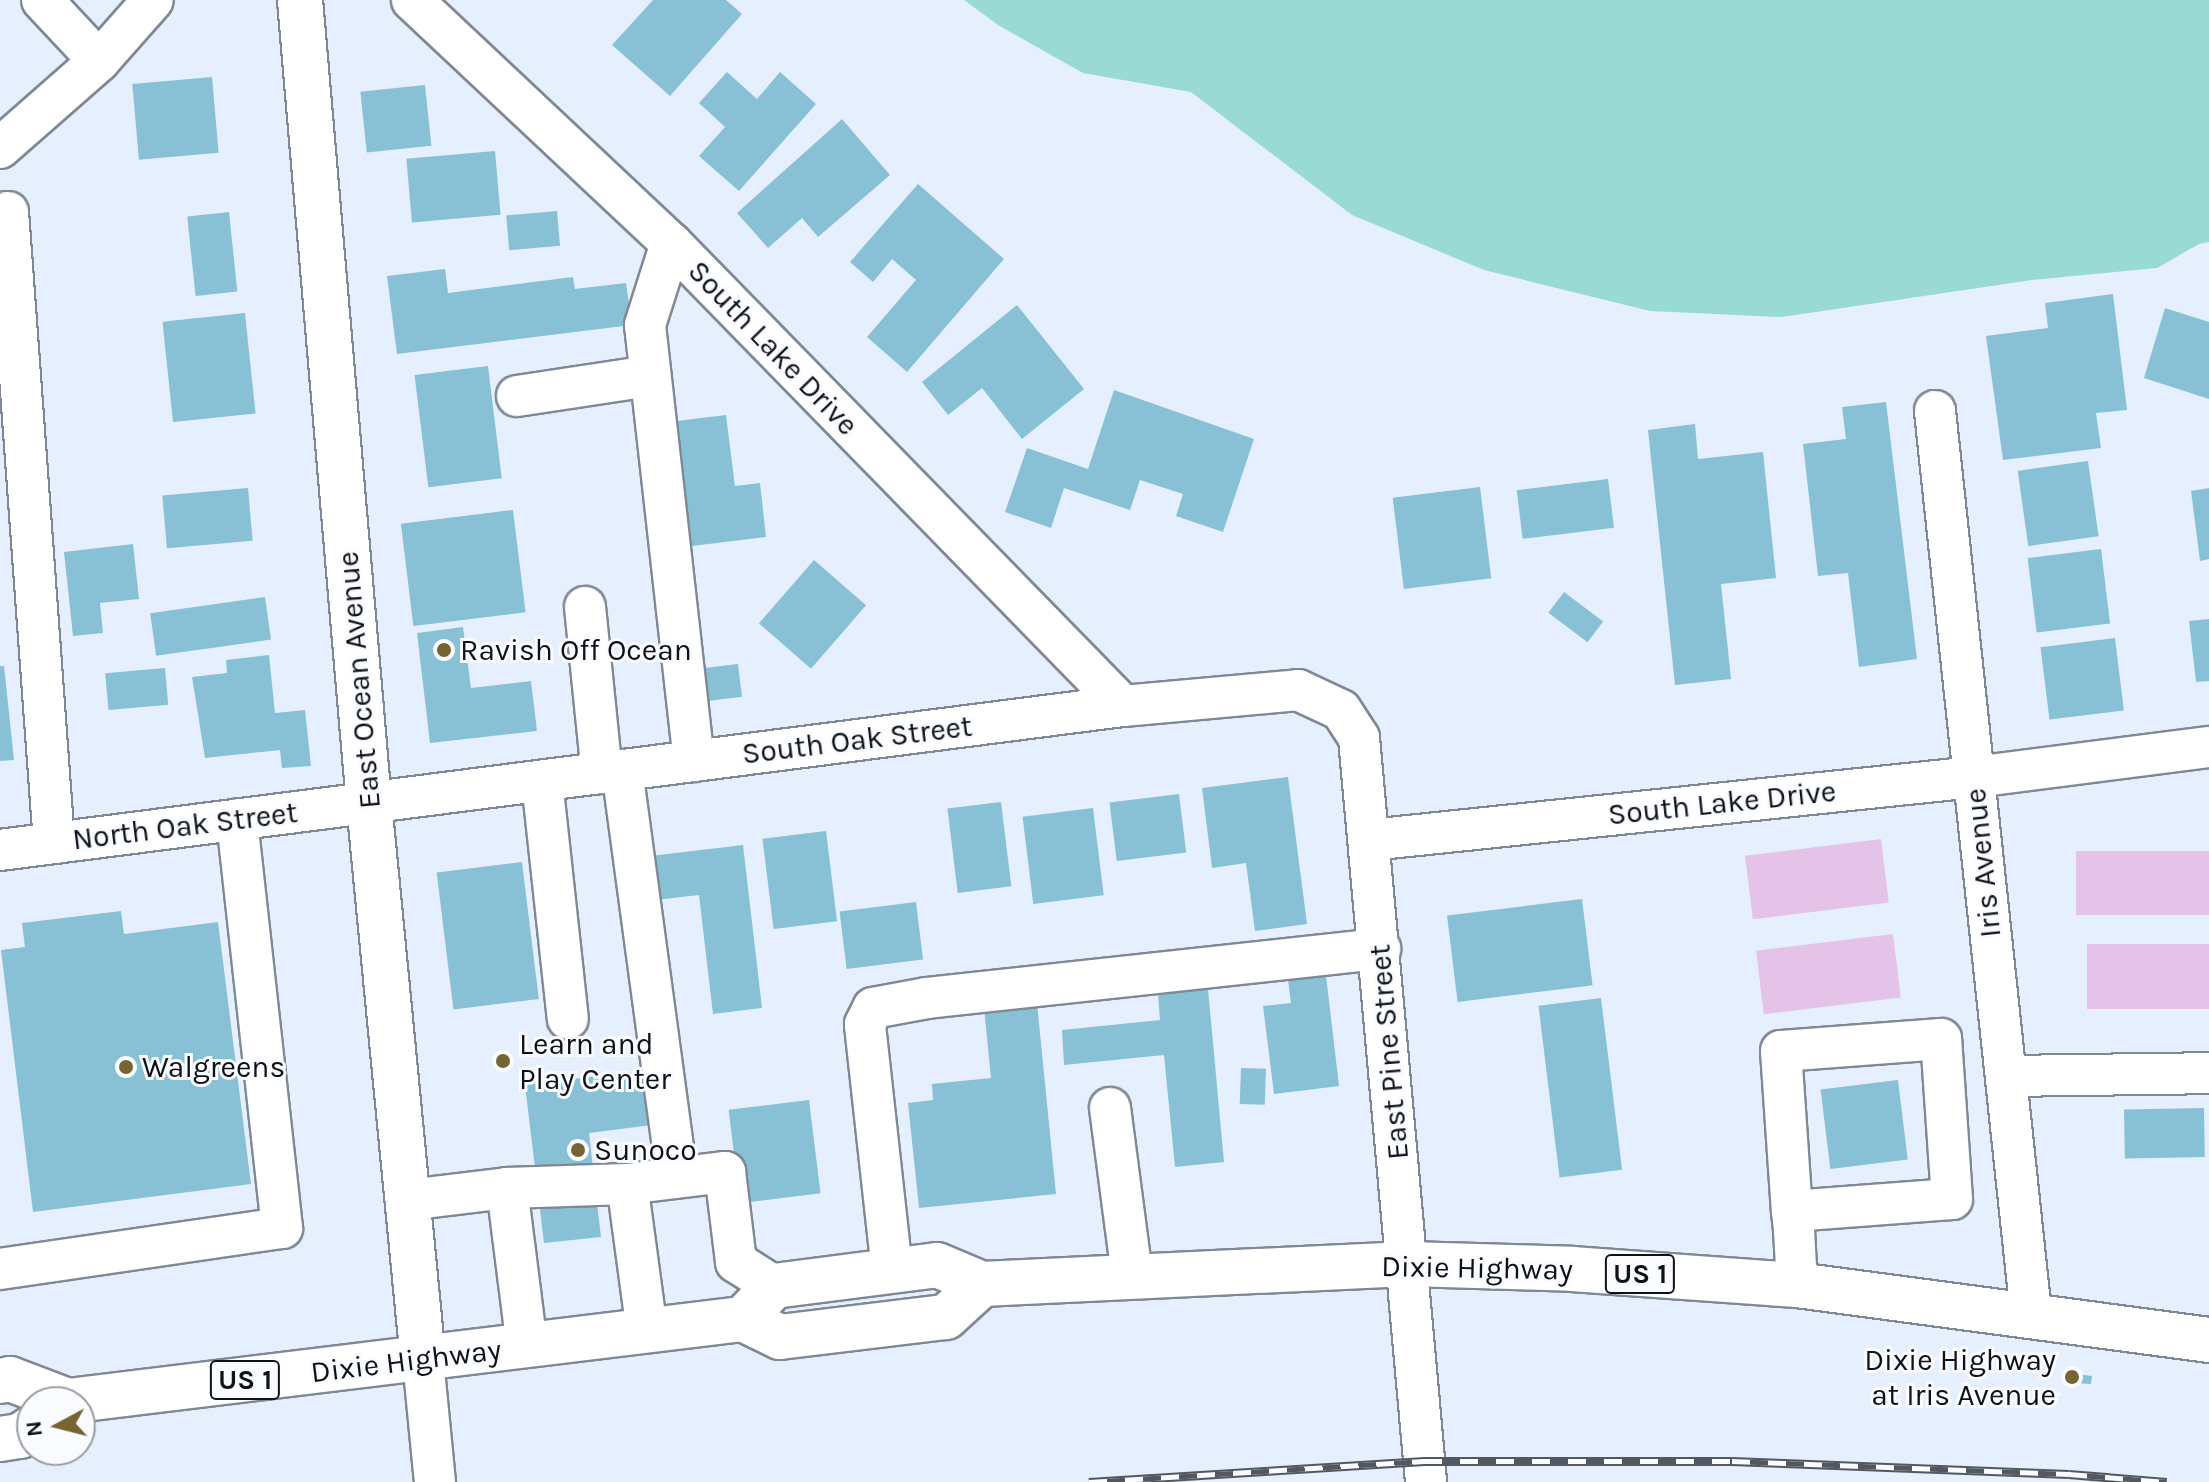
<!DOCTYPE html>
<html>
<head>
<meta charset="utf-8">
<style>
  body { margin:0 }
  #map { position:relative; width:2209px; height:1482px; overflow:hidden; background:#e5effd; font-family:Karla,sans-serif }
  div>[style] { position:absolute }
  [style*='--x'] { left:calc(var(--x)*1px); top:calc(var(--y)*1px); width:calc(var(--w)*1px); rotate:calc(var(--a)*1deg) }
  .green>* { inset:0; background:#e5c3e9; transform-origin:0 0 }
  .water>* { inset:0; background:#99dad5 }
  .building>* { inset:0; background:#88c1d6; transform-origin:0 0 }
  .roads { filter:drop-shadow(2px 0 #7f8995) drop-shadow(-2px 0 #7f8995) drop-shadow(0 2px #7f8995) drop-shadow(0 -2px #7f8995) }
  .minor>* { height:40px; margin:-20px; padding:0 20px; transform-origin:20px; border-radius:20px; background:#fff }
  .major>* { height:44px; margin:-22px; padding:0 22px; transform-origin:22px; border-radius:22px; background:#fff }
  .rail>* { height:9px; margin-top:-4.5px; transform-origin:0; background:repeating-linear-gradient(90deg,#f9fbfe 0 18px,#535860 0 36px); box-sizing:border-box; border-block:2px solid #535860 }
  .dots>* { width:22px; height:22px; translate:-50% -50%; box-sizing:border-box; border:4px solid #f9fbfe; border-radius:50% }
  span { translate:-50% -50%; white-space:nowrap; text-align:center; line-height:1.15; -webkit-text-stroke:6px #f9fbfe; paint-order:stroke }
  .shield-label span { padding:2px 6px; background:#f9fbfe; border:2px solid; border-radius:6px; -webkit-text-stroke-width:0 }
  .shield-label { font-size:28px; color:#0e1116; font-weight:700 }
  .street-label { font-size:30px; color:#0e1116 }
  .poi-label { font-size:30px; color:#0e1116 }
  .left { translate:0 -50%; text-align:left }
  .right { translate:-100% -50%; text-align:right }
  .north { position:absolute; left:16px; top:1386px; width:80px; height:80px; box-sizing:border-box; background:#f9fbfe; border:2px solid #9b9da1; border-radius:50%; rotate:263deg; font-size:22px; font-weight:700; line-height:32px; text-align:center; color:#0e1116 }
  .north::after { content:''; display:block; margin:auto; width:28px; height:36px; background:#766433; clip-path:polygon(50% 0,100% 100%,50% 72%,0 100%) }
</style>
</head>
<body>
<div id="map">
  <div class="green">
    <div style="left:1881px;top:839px;width:64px;height:137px;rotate:83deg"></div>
    <div style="left:2209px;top:851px;width:64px;height:133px;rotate:90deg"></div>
    <div style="left:1893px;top:934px;width:64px;height:138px;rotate:83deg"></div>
    <div style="left:2209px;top:944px;width:65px;height:122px;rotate:90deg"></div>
  </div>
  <div class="water">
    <div style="clip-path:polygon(964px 0,2209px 0,2209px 242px,2199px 244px,2157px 268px,2032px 280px,1782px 317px,1650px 311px,1484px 270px,1352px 215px,1191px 92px,1083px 73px,998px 25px)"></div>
  </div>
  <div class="building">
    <div style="clip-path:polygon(653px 0,726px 0,742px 14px,670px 96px,612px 45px)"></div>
    <div style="clip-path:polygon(727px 72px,757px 99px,780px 72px,816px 104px,739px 191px,699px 156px,725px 127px,699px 103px)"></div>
    <div style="left:212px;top:77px;width:76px;height:80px;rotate:85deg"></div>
    <div style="left:425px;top:85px;width:61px;height:65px;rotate:84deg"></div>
    <div style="clip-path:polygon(842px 119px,890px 175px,818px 237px,802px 218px,768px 248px,737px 213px)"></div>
    <div style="left:495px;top:151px;width:64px;height:89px;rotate:85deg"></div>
    <div style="clip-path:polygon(918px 184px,1004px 259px,907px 372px,867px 337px,916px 280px,892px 259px,873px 282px,850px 262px)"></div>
    <div style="left:557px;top:211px;width:35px;height:51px;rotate:85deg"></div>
    <div style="left:229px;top:212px;width:80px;height:42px;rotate:84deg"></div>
    <div style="clip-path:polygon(445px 269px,448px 293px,573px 277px,575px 289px,626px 283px,632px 325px,397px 354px,387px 276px)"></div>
    <div style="clip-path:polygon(2113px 294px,2127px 410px,2096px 413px,2101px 448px,2003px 460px,1986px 336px,2048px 328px,2045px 303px)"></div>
    <div style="clip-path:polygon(1017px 305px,1084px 389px,1022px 439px,982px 388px,948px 415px,922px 382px)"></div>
    <div style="clip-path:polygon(2165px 308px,2209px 322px,2209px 399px,2144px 378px)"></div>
    <div style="left:245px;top:313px;width:101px;height:83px;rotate:84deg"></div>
    <div style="left:488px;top:366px;width:113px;height:74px;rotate:83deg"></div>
    <div style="clip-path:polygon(1114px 390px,1254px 439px,1223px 532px,1176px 516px,1183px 494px,1140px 480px,1130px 510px,1064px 488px,1051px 528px,1005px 512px,1027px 448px,1088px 469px)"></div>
    <div style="clip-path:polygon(1886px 402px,1917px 659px,1859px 667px,1848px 573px,1818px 576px,1803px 444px,1846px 439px,1842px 407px)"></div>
    <div style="clip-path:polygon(726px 415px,735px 486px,760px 483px,766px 537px,692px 546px,677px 421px)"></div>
    <div style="clip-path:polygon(1695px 424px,1698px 459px,1763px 452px,1776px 578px,1721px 584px,1731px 679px,1675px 685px,1648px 430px)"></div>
    <div style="left:2088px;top:461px;width:76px;height:71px;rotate:82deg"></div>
    <div style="left:1608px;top:479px;width:49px;height:92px;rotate:83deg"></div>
    <div style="left:1480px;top:487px;width:92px;height:88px;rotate:83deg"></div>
    <div style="left:248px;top:488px;width:53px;height:86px;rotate:85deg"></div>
    <div style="clip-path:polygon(2209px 488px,2209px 559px,2200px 561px,2191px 491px)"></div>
    <div style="left:513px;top:510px;width:103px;height:113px;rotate:83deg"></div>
    <div style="clip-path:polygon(133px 544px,139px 599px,100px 603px,103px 633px,73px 636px,64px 552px)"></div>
    <div style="left:2101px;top:549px;width:75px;height:74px;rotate:83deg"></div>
    <div style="left:814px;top:560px;width:69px;height:84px;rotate:41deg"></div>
    <div style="left:1564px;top:592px;width:49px;height:26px;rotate:37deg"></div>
    <div style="left:265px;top:597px;width:43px;height:116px;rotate:82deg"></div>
    <div style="clip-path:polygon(2209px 619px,2209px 681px,2196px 682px,2189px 621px)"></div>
    <div style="clip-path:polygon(463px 627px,471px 688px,531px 681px,537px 731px,430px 743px,417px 633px)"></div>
    <div style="left:2115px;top:638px;width:73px;height:75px;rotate:83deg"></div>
    <div style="clip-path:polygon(269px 655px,275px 713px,305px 710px,311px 766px,282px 768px,280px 750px,205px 758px,192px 677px,227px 673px,226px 660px)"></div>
    <div style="left:738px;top:664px;width:33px;height:40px;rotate:83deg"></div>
    <div style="clip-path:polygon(0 666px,4px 666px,14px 760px,0 761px)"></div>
    <div style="left:165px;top:668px;width:37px;height:60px;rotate:85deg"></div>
    <div style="clip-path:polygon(1288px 777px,1307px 924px,1255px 931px,1246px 863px,1212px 868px,1202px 788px)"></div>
    <div style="left:1179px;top:794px;width:59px;height:70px;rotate:83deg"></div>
    <div style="left:1001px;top:802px;width:85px;height:54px;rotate:83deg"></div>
    <div style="left:1093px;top:808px;width:88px;height:71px;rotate:83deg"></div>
    <div style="left:826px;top:831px;width:91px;height:64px;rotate:83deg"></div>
    <div style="clip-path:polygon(743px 845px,762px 1008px,713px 1014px,699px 895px,647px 901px,642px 857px)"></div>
    <div style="left:522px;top:862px;width:138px;height:86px;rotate:83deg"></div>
    <div style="left:1582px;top:899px;width:87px;height:136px;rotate:83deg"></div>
    <div style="left:916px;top:902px;width:58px;height:77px;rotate:83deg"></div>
    <div style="clip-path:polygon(121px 911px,124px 934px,218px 922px,251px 1184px,33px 1212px,1px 950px,25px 947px,22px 923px)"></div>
    <div style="clip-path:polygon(1326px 975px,1339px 1086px,1274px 1094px,1263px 1006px,1291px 1003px,1288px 980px)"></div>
    <div style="clip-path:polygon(1208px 989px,1224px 1162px,1175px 1167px,1164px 1055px,1064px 1065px,1062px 1030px,1160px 1020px,1158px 994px)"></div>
    <div style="left:1601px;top:998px;width:173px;height:63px;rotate:83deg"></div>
    <div style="clip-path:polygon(1037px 1003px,1056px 1194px,919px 1208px,908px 1103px,933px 1100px,932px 1084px,991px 1078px,984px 1008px)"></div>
    <div style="left:1241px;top:1068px;width:25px;height:36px;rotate:2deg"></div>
    <div style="clip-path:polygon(654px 1069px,660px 1124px,589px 1133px,601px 1237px,544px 1243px,525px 1085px)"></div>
    <div style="left:1898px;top:1080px;width:80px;height:78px;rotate:83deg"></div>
    <div style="left:809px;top:1100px;width:94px;height:81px;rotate:83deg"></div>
    <div style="left:2204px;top:1108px;width:49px;height:80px;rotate:89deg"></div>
    <div style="clip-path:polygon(2076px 1374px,2092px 1376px,2091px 1384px,2076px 1383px)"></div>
  </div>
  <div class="roads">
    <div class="minor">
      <div style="--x:42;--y:0;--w:83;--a:46.9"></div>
      <div style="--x:412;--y:0;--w:355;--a:43.2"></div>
      <div style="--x:671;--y:243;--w:647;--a:45.69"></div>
      <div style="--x:0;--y:148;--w:132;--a:-41.3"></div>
      <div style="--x:99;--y:61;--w:81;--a:-48.5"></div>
      <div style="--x:8;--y:212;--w:633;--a:85.83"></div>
      <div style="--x:671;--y:243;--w:86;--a:107.6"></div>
      <div style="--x:645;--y:325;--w:439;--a:83.6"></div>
      <div style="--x:517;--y:396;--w:134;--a:-8.6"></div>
      <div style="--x:1935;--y:411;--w:908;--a:83.93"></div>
      <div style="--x:585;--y:607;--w:167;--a:84.2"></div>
      <div style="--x:622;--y:770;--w:411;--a:82.3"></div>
      <div style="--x:542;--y:781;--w:239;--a:83.8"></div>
      <div style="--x:1370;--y:840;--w:607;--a:-5.95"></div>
      <div style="--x:1974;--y:777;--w:237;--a:-7.3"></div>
      <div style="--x:0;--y:850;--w:1132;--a:-7.31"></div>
      <div style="--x:1123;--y:706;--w:176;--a:-5.2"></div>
      <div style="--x:1298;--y:690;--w:47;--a:24.9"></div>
      <div style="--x:1341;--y:710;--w:33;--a:57"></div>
      <div style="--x:1359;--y:738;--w:747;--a:84.85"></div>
      <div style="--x:2006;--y:1076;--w:203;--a:-0.8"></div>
      <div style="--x:1110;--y:1108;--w:169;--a:82.5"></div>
      <div style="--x:507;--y:1188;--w:120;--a:-1.9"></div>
      <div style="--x:408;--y:1200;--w:100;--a:-6.9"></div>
      <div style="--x:507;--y:1188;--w:159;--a:82.8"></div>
      <div style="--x:1792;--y:1211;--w:160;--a:-4.3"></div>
      <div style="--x:1952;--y:1199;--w:160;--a:-93.9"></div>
      <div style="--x:1941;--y:1039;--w:160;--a:175.7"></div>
      <div style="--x:1781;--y:1051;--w:160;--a:86.1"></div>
      <div style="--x:1792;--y:1211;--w:19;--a:84"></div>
      <div style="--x:1794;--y:1230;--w:55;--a:86.9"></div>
      <div style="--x:0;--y:1269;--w:285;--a:-8.3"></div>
      <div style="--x:282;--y:1228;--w:411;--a:-96.3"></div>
      <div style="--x:892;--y:1270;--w:247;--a:-96.3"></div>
      <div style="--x:865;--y:1024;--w:18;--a:-63"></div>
      <div style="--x:873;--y:1008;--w:55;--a:-10.5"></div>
      <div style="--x:927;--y:998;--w:456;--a:-6.2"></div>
      <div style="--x:647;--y:1331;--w:148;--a:-97.7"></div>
      <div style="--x:627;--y:1184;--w:99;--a:-7"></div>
      <div style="--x:725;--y:1172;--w:91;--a:83"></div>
      <div style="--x:736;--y:1262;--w:45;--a:32.3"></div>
      <div style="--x:423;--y:1360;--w:123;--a:84.4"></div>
    </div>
    <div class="major">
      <div style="--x:300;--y:0;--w:806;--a:85.09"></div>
      <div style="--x:369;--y:803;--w:560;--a:84.46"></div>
      <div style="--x:743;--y:1319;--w:45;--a:-46.8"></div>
      <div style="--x:774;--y:1286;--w:164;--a:-7.3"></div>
      <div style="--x:937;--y:1265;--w:49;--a:22.9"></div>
      <div style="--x:982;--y:1284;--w:426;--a:-2.7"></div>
      <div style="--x:1408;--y:1264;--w:164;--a:1.7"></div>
      <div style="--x:1572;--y:1269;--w:226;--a:4.1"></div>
      <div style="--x:1797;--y:1285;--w:416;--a:7.6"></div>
      <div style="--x:0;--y:1381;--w:10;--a:-11"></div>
      <div style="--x:10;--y:1379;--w:62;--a:20.8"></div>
      <div style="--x:68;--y:1401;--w:680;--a:-6.93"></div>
      <div style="--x:743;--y:1319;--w:41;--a:25.9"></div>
      <div style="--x:780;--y:1337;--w:167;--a:-6.9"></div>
      <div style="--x:946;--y:1317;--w:49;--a:-42.5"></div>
      <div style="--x:0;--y:1439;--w:20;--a:-9"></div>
      <div style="--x:20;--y:1436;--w:14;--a:-34"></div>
    </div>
  </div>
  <div class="rail">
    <div style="--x:1089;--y:1482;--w:336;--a:-3.6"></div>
    <div style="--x:1424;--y:1461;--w:308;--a:0"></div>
    <div style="--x:1732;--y:1461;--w:337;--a:2.2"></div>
    <div style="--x:2069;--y:1474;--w:98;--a:4.7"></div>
  </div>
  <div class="dots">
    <div style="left:444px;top:650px;background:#766433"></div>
    <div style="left:503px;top:1061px;background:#766433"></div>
    <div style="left:126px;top:1067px;background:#766433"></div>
    <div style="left:578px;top:1150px;background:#766433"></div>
    <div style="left:2072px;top:1377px;background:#766433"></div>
  </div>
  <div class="shield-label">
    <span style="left:1640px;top:1274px">US 1</span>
    <span style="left:245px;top:1380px">US 1</span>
  </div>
  <div class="street-label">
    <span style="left:773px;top:348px;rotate:46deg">South Lake Drive</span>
    <span style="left:359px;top:680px;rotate:-95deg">East Ocean Avenue</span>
    <span style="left:857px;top:740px;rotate:-7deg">South Oak Street</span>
    <span style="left:1722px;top:803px;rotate:-6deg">South Lake Drive</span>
    <span style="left:185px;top:826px;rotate:-7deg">North Oak Street</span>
    <span style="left:1983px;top:863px;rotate:-96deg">Iris Avenue</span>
    <span style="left:1389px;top:1052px;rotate:-95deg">East Pine Street</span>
    <span style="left:1477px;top:1268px;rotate:1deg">Dixie Highway</span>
    <span style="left:406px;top:1361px;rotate:-7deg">Dixie Highway</span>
  </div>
  <div class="poi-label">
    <span class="left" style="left:460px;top:650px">Ravish Off Ocean</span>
    <span class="left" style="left:519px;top:1061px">Learn and<br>Play Center</span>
    <span class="left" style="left:142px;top:1067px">Walgreens</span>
    <span class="left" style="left:594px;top:1150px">Sunoco</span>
    <span class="right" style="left:2056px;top:1377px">Dixie Highway<br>at Iris Avenue</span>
  </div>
  <div class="north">N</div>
</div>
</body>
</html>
